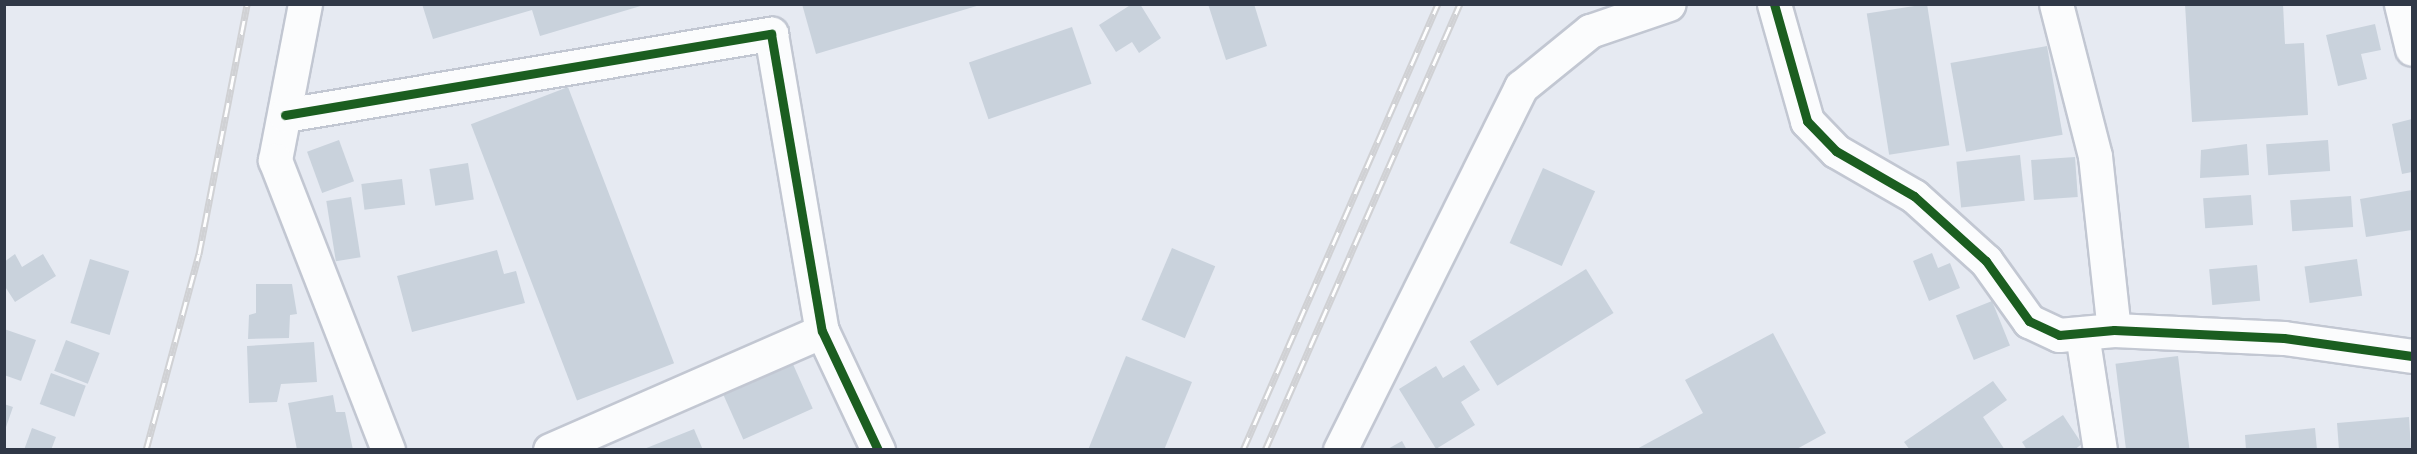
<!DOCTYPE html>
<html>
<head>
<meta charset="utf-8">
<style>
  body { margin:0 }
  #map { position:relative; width:2417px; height:454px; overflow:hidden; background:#e6eaf2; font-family:"Roboto Condensed",sans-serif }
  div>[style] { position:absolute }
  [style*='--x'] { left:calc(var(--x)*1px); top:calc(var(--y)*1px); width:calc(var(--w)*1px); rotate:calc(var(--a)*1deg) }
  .building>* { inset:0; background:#c9d2dc; transform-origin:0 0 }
  .roads { filter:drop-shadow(2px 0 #c2c7d2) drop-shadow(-2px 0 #c2c7d2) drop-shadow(0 2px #c2c7d2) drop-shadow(0 -2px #c2c7d2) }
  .minor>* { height:33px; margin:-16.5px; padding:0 16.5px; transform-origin:16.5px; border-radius:16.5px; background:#fbfcfd }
  .rail>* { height:7px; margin-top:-3.5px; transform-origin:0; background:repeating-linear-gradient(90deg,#fff 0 14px,#d0d1d4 0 28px); box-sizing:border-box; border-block:2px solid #d0d1d4 }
  .cycleway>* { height:9px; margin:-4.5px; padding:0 4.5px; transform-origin:4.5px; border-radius:4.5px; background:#1b5e20 }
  span { translate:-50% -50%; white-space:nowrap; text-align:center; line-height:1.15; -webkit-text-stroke:4.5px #fff; paint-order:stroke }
  .frame { position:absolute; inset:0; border:6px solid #303847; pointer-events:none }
</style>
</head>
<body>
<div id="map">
  <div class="building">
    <div style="clip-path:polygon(422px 4px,643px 4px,644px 5px,540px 36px,532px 10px,433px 39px)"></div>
    <div style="clip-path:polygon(802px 4px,980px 4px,980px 5px,816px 54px)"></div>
    <div style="clip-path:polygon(1132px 4px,1140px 4px,1161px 38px,1139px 53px,1132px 42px,1116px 52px,1099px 25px)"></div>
    <div style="clip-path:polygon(1208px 4px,1254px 4px,1267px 46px,1226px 60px)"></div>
    <div style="left:1927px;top:4px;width:143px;height:61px;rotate:81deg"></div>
    <div style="clip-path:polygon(2185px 4px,2283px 4px,2285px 44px,2304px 43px,2308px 115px,2192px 122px)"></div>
    <div style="clip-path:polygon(2375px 24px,2381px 50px,2361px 54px,2367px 79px,2338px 86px,2326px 35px)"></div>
    <div style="left:1072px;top:27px;width:60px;height:109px;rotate:71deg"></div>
    <div style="left:2047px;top:46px;width:90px;height:98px;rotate:80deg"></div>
    <div style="left:568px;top:87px;width:296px;height:104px;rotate:69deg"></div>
    <div style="clip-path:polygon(2412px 119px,2412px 172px,2402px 174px,2392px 124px)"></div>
    <div style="left:339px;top:140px;width:44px;height:34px;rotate:70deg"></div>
    <div style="left:2328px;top:140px;width:31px;height:62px;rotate:86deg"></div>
    <div style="clip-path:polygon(2247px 144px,2249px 175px,2200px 178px,2201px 150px)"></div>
    <div style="left:2020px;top:155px;width:46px;height:64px;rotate:84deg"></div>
    <div style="left:2075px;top:157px;width:40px;height:44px;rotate:86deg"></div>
    <div style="left:468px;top:163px;width:37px;height:39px;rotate:81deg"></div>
    <div style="left:1543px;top:168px;width:57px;height:82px;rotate:24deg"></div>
    <div style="left:402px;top:179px;width:26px;height:41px;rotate:83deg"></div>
    <div style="clip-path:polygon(2412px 190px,2412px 230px,2366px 237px,2360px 199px)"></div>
    <div style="left:2251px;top:195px;width:30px;height:48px;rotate:86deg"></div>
    <div style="left:2351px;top:196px;width:31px;height:61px;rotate:86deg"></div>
    <div style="left:351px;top:197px;width:61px;height:25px;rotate:81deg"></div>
    <div style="left:1172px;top:248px;width:47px;height:78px;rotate:23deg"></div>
    <div style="clip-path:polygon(497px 250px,504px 274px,516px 271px,525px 303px,412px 332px,397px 276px)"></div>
    <div style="clip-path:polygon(1932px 253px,1938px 268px,1950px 263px,1960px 288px,1929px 301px,1913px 261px)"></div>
    <div style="clip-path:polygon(15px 254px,22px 267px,43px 254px,56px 276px,15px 302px,4px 285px,4px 262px)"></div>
    <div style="left:90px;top:259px;width:41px;height:67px;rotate:17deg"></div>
    <div style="left:2357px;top:259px;width:37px;height:53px;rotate:82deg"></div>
    <div style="left:2257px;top:265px;width:36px;height:48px;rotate:85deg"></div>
    <div style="left:1586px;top:269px;width:52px;height:137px;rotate:58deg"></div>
    <div style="clip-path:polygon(256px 284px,292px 284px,297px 314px,290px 315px,289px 338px,248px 339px,249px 315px,256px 313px)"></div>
    <div style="left:1992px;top:301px;width:48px;height:39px;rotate:68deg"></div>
    <div style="clip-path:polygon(4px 329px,36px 340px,21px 381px,4px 375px)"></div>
    <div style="clip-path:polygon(1773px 333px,1826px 433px,1795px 450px,1635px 450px,1703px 413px,1685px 380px)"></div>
    <div style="left:66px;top:340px;width:36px;height:33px;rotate:21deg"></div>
    <div style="clip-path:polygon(314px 342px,317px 382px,281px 384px,277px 402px,249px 403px,247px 346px)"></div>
    <div style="clip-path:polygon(1126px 356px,1192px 382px,1164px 450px,1088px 450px)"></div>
    <div style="left:2178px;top:356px;width:95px;height:63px;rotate:83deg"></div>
    <div style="left:792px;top:362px;width:51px;height:76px;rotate:66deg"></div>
    <div style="clip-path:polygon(1464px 365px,1480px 390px,1461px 402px,1475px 425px,1436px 449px,1399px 389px,1436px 366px,1443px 378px)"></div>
    <div style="left:51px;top:373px;width:37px;height:33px;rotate:20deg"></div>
    <div style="clip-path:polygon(1993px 381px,2007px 400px,1983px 417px,2005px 450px,1910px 450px,1904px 442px)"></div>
    <div style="clip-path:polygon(333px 395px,336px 412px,345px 412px,353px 450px,297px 450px,288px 403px)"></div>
    <div style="clip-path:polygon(4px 404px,13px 407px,5px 430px,4px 430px)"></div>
    <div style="clip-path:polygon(2063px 415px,2082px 444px,2074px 450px,2027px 450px,2022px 442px)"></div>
    <div style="clip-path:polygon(2409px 417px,2411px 450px,2339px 450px,2337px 423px)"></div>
    <div style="clip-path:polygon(32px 428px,56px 437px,51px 450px,24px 450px)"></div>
    <div style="clip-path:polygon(2315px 428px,2317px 450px,2246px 450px,2245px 435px)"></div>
    <div style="clip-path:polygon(694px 429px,703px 450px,644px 450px,644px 449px)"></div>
    <div style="clip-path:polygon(1402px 441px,1407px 450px,1386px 450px)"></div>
  </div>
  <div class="roads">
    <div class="minor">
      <div style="--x:305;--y:4;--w:159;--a:100.9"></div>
      <div style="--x:275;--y:160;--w:311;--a:68.7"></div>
      <div style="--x:1774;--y:4;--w:122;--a:74.2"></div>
      <div style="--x:1807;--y:121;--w:42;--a:46"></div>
      <div style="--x:1836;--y:151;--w:90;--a:30"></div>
      <div style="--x:1914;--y:196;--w:97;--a:42.1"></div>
      <div style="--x:1986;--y:261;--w:74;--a:54.4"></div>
      <div style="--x:2029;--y:321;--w:33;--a:25"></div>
      <div style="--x:2059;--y:335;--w:55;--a:-5.2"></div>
      <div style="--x:2114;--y:330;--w:170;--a:2.7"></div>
      <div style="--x:2284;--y:338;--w:129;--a:8"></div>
      <div style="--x:2056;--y:4;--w:157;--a:75.6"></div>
      <div style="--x:2095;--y:156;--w:175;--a:83.8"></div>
      <div style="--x:2401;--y:4;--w:46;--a:76.3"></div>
      <div style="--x:285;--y:115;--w:493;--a:-9.5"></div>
      <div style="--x:771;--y:34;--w:301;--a:80.3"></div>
      <div style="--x:822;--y:331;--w:132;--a:64.8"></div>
      <div style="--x:2082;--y:334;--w:117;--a:81.2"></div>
      <div style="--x:550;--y:450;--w:297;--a:-23.6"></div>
      <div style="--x:1340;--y:450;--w:406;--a:-63.5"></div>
      <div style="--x:1521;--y:87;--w:89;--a:-39.1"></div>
      <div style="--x:1590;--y:31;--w:83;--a:-18.9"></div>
    </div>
  </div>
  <div class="rail">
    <div style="--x:146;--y:450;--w:203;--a:-74.9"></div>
    <div style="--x:199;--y:254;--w:255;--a:-79.1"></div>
    <div style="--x:1243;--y:450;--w:487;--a:-66.4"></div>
    <div style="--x:1265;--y:450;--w:487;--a:-66.4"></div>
  </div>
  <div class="cycleway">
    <div style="--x:1774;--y:4;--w:122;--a:74.2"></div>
    <div style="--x:1807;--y:121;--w:42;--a:46"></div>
    <div style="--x:1836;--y:151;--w:90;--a:30"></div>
    <div style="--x:1914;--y:196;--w:97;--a:42.1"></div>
    <div style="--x:1986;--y:261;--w:74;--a:54.4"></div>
    <div style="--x:2029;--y:321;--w:33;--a:25"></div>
    <div style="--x:2059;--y:335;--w:55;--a:-5.2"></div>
    <div style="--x:2114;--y:330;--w:170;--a:2.7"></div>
    <div style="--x:2284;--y:338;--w:129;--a:8"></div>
    <div style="--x:285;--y:115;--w:493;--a:-9.5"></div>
    <div style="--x:771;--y:34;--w:301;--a:80.3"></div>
    <div style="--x:822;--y:331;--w:132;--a:64.8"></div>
  </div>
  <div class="frame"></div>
</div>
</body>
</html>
